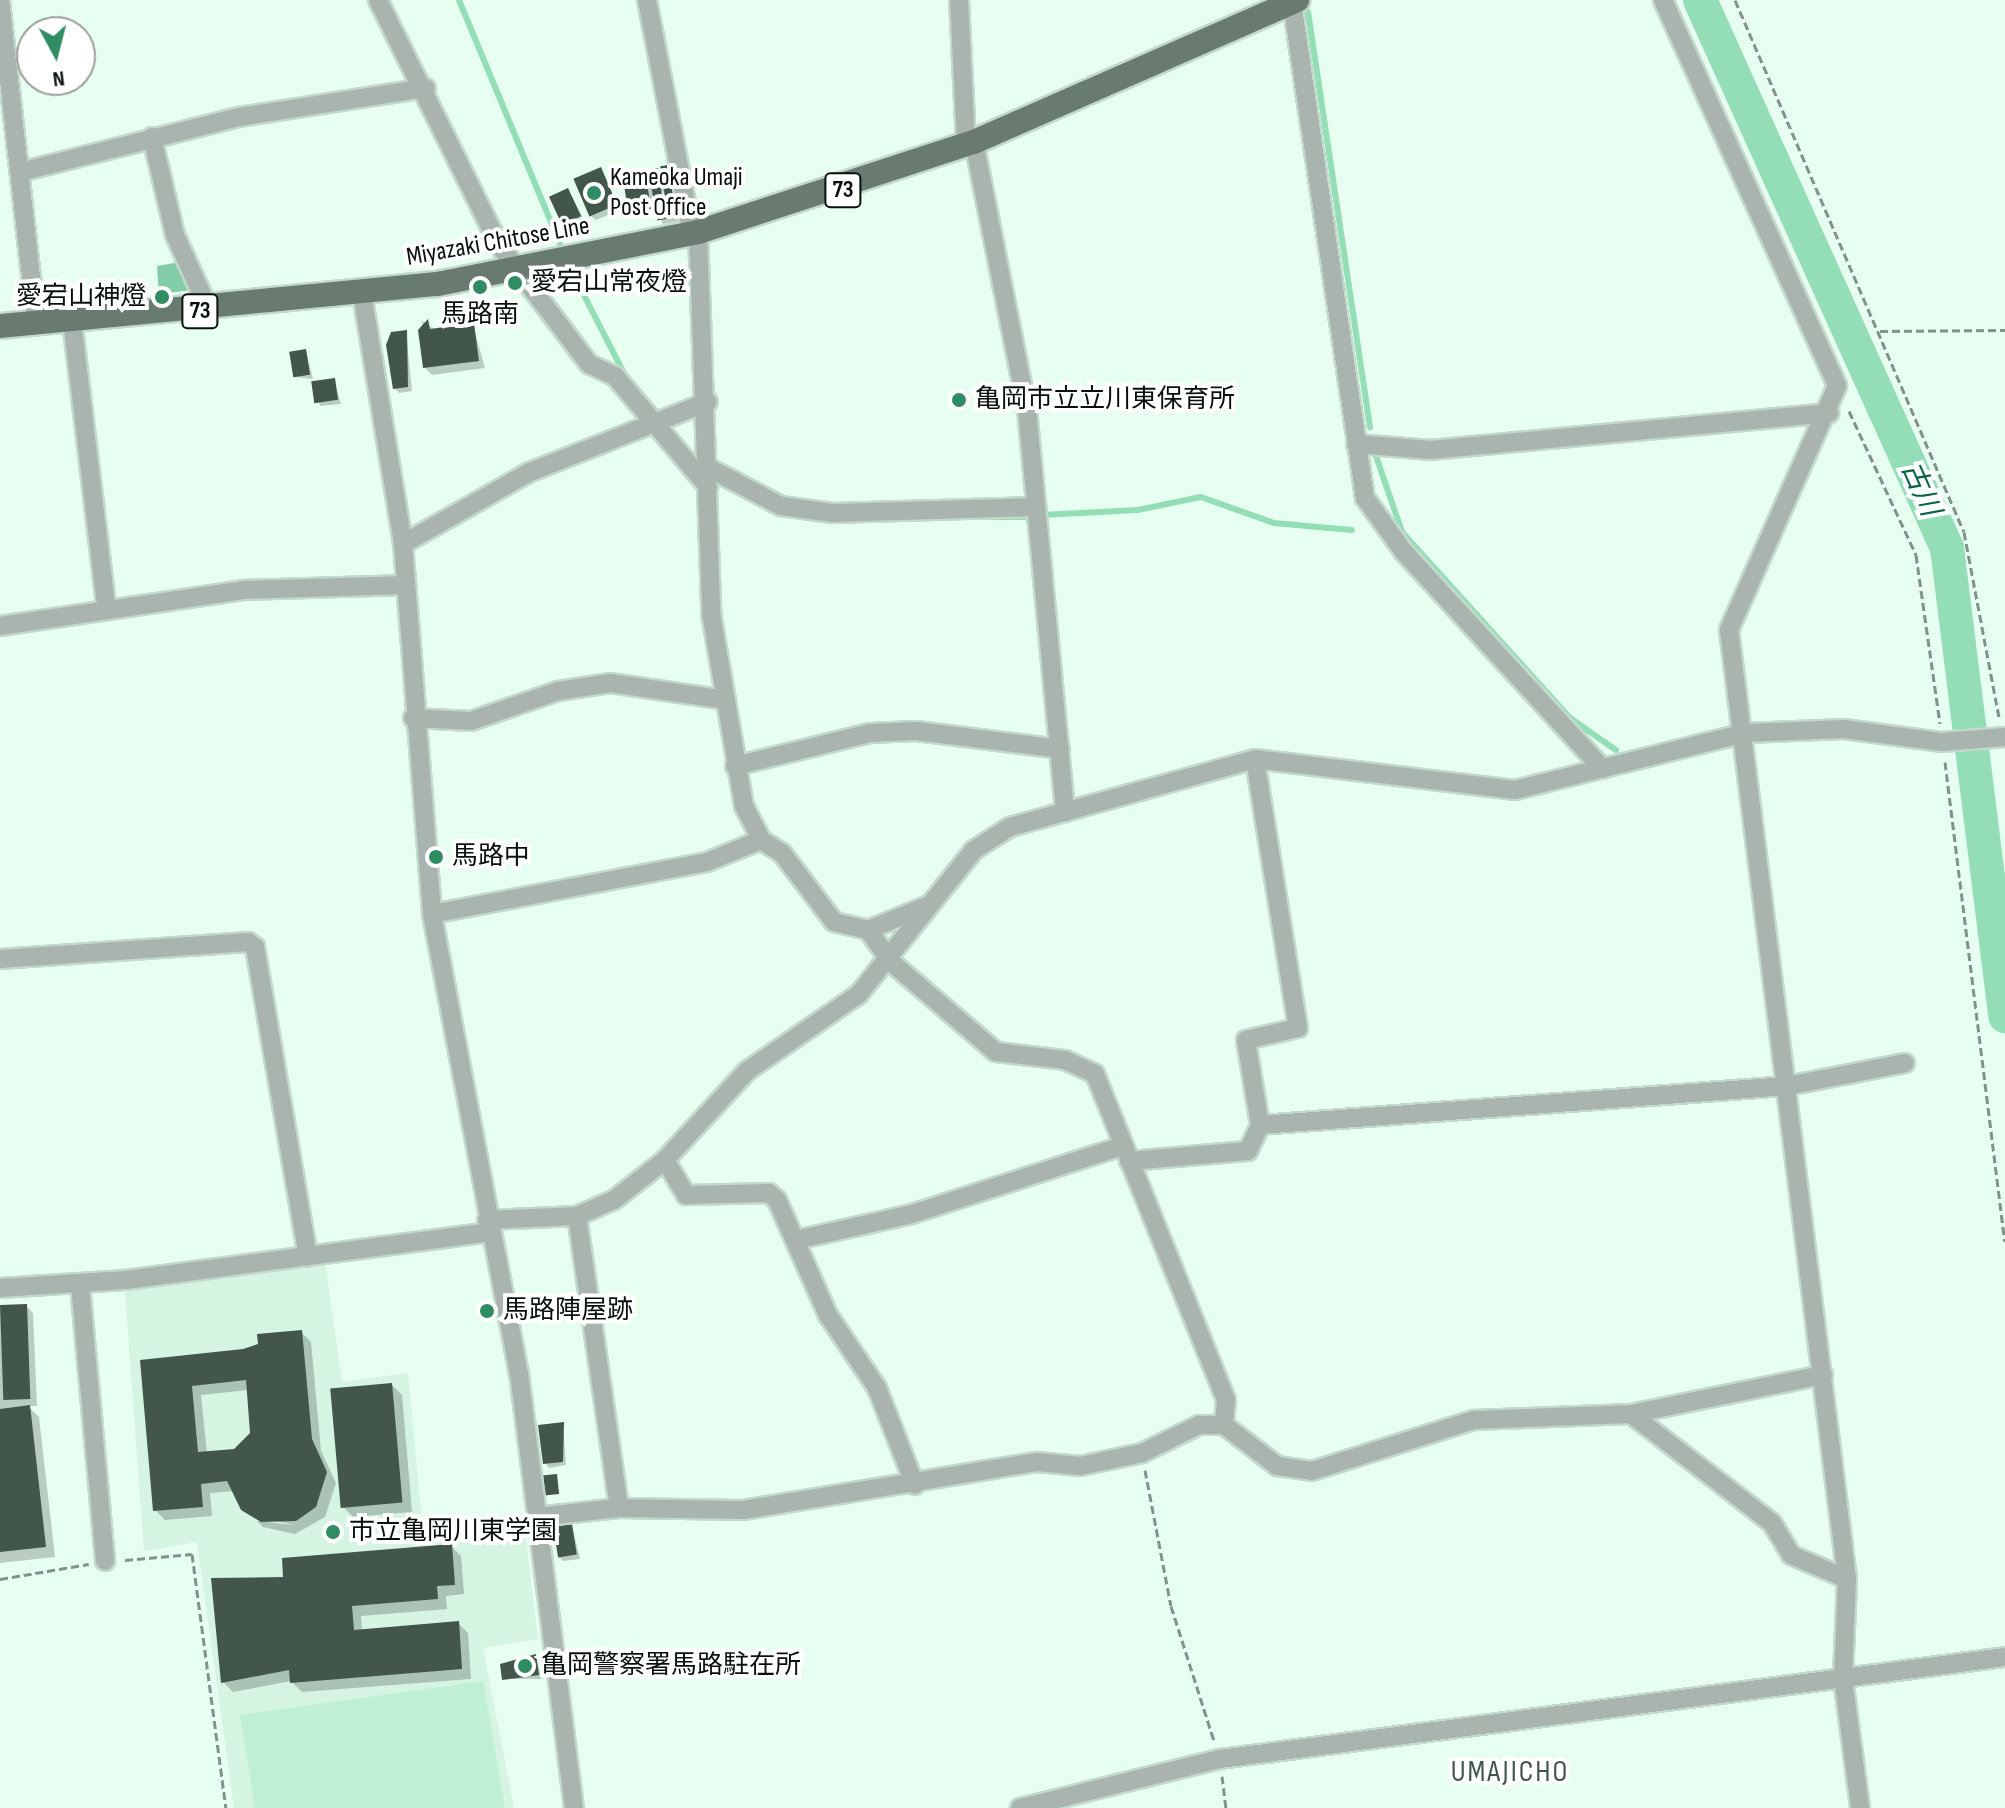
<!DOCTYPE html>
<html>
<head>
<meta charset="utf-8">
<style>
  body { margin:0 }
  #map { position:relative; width:2005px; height:1808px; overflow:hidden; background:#e7fff1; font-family:"Sofia Sans Condensed","Noto Sans JP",sans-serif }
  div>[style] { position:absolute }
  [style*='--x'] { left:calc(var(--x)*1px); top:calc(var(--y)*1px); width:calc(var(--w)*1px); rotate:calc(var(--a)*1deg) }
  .built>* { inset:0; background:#d5f4e2 }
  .green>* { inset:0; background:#bfefd5 }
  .forest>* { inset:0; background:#82cda7 }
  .shadow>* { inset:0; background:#0003 }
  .stream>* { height:6px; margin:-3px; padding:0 3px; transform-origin:3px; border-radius:3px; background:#93deb7 }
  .river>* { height:34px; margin:-17px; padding:0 17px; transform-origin:17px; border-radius:17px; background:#93deb7 }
  .building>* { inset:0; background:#42564b; transform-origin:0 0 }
  .path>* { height:3px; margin-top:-1.5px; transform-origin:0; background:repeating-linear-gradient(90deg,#819289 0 8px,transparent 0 12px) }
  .roads { filter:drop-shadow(2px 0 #c3d9cc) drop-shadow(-2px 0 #c3d9cc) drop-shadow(0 2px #c3d9cc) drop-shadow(0 -2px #c3d9cc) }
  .minor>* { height:18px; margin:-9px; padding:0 9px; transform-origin:9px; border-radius:9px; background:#aab4ae }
  .major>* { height:24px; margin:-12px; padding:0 12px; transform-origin:12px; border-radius:12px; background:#697b71 }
  .dots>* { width:22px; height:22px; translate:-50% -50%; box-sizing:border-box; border:4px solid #fff; border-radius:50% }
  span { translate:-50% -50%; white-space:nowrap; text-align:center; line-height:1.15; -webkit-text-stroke:8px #fff; paint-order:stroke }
  .shield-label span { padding:2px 6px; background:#fff; border:2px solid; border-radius:6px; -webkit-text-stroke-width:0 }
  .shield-label { font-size:24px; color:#08100c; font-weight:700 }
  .poi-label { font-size:26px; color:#08100c }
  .left { translate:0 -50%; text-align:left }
  .right { translate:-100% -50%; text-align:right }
  .street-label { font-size:26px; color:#08100c }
  .water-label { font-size:28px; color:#036442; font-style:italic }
  .quarter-label { font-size:30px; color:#42554b; letter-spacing:2px }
  .north { position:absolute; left:16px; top:16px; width:80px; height:80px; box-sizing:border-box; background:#fff; border:2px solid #9c9f9e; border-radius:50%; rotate:173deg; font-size:22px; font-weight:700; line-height:32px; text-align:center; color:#08100c }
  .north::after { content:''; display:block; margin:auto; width:28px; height:36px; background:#2f8c63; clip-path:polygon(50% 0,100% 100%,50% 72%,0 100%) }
</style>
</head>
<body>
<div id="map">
  <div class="built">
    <div style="clip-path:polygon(325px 1261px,342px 1382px,408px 1373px,422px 1522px,523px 1513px,538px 1639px,483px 1648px,514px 1808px,234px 1808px,197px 1542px,144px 1551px,125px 1292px)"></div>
  </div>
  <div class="green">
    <div style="clip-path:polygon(483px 1681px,505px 1808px,255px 1808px,240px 1715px)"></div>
  </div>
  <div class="forest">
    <div style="clip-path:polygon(180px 262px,192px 290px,159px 294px,157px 266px)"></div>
  </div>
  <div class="shadow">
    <div style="clip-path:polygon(600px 169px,620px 210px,596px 220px,591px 216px)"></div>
    <div style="clip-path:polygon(evenodd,658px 170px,683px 198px,676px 199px,685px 220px,663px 224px,658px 213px,630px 212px,658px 170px,662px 191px,673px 203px,653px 206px,652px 195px,663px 198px,662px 191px)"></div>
    <div style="clip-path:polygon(568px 191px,584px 220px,568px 228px,563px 224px)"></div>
    <div style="clip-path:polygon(422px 321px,435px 330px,473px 325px,485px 368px,432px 375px,425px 368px)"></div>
    <div style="clip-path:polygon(406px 332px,412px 391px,399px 393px,395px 388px)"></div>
    <div style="clip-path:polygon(306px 351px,314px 383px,334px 380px,341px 404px,320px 406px,313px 379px,294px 377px)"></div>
    <div style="clip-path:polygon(26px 1306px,33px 1313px,37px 1406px,28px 1406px,39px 1417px,55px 1557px,0 1563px,0 1307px)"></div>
    <div style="clip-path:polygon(evenodd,301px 1332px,311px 1342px,321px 1451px,336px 1483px,325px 1517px,295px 1534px,263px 1527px,257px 1521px,294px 1525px,253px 1516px,236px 1491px,210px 1493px,212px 1516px,165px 1520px,155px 1510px,142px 1362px,243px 1351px,301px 1332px,248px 1390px,252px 1434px,235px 1451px,207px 1454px,201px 1395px,248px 1390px)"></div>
    <div style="clip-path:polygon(392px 1385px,402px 1395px,412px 1512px,353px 1517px,343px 1507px)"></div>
    <div style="clip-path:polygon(563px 1424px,566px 1465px,549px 1468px,545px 1463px)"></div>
    <div style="clip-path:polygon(572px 1526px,580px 1559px,563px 1561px,559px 1557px)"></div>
    <div style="clip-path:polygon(451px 1546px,461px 1556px,464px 1594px,446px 1596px,447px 1609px,361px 1616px,362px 1631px,458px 1623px,468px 1633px,471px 1679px,302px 1692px,291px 1681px,233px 1692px,223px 1682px,285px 1579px)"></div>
    <div style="clip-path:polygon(535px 1656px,542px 1679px,504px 1679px)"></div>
  </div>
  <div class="stream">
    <div style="--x:459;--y:0;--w:266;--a:67.5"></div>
    <div style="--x:1308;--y:12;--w:420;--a:81.5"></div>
    <div style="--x:572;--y:272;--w:116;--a:62.8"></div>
    <div style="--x:1376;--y:456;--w:80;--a:71.1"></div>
    <div style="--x:1402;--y:532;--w:251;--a:47.9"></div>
    <div style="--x:1570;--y:718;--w:56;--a:34.8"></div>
    <div style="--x:1042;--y:515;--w:96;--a:-3"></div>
    <div style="--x:1138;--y:510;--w:64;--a:-11.7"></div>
    <div style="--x:1201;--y:497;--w:77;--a:19.6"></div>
    <div style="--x:1274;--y:523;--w:78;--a:5.1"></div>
    <div style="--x:988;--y:517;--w:40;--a:0"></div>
  </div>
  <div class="river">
    <div style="--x:1700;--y:0;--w:601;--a:65.74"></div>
    <div style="--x:1947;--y:548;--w:472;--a:82.9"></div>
  </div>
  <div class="building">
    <div style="left:675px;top:164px;width:30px;height:15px;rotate:81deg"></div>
    <div style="left:601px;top:167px;width:41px;height:30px;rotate:67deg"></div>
    <div style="left:658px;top:168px;width:29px;height:9px;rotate:82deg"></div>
    <div style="left:646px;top:177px;width:33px;height:23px;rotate:81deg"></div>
    <div style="left:568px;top:188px;width:31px;height:21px;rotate:65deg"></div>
    <div style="left:679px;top:200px;width:16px;height:25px;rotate:79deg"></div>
    <div style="clip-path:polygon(428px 319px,430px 329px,474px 323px,479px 361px,423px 368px,418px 330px)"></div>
    <div style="clip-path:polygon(407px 330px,408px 387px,393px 389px,386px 345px,391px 332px)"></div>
    <div style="left:306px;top:349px;width:26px;height:17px;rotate:81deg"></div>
    <div style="left:335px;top:378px;width:22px;height:24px;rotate:82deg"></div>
    <div style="left:27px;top:1304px;width:95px;height:27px;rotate:88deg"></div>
    <div style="clip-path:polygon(evenodd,302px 1330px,312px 1439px,327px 1472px,316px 1507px,296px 1521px,261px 1522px,241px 1510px,227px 1481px,201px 1484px,203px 1507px,153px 1511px,140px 1360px,243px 1349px,258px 1344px,257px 1334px,302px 1330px,246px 1380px,250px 1433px,234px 1449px,198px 1452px,192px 1386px,246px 1380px)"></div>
    <div style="left:392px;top:1383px;width:120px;height:62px;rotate:85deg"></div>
    <div style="clip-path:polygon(30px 1405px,46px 1547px,0 1552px,0 1409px)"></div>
    <div style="clip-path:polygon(564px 1422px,563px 1462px,543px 1464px,538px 1425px)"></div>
    <div style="left:557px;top:1474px;width:20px;height:15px;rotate:84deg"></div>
    <div style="left:572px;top:1524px;width:31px;height:19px;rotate:81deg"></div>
    <div style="clip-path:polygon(452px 1544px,455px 1585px,437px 1586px,438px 1599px,352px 1606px,354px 1630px,459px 1621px,462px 1669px,290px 1683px,289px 1670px,221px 1683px,211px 1578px,283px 1577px,282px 1558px)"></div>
    <div style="clip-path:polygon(536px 1654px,539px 1675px,502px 1680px,500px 1664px)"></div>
  </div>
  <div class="path">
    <div style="--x:1735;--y:0;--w:579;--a:66.71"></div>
    <div style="--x:1964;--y:532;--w:189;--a:79.3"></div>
    <div style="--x:1880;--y:331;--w:125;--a:-0.5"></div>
    <div style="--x:1849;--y:411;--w:159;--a:65"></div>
    <div style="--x:1916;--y:555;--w:170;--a:81.9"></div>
    <div style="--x:1945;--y:762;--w:483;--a:82.9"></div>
    <div style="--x:1145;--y:1470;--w:138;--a:79.2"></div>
    <div style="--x:1171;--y:1606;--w:142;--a:72.3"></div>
    <div style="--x:125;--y:1560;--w:67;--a:-5.1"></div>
    <div style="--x:192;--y:1554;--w:256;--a:82.4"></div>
    <div style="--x:0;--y:1579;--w:90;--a:-9.6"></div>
    <div style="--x:1222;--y:1776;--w:32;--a:83"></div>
  </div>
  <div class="roads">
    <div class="minor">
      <div style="--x:0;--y:0;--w:325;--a:83.6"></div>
      <div style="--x:378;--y:0;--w:273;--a:63.7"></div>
      <div style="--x:499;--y:245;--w:149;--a:52.9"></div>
      <div style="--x:589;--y:364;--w:29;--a:25"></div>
      <div style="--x:615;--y:376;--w:145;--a:50"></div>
      <div style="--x:647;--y:0;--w:238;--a:79.1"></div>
      <div style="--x:959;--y:0;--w:145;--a:87.2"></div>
      <div style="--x:1663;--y:0;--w:423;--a:65.7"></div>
      <div style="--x:1837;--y:386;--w:267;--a:113.9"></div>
      <div style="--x:1729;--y:630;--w:956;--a:82.91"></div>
      <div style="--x:1292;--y:2;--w:501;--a:81.63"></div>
      <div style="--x:1365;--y:498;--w:67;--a:54.2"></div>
      <div style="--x:1404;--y:552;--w:294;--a:47.5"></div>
      <div style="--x:152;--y:137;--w:101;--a:76.8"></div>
      <div style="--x:175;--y:235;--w:82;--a:65.6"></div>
      <div style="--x:974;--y:142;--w:272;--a:78.8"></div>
      <div style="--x:1027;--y:409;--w:405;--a:84.6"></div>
      <div style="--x:20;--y:172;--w:226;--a:-14.1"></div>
      <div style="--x:239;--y:117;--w:189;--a:-8.8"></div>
      <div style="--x:698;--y:232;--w:381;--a:88"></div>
      <div style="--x:711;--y:613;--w:196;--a:80.3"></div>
      <div style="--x:744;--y:806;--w:38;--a:63"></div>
      <div style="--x:761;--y:840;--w:25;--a:32"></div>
      <div style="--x:782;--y:853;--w:86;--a:53"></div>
      <div style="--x:834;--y:922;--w:35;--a:13"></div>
      <div style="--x:868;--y:930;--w:66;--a:-22.3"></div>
      <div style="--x:362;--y:293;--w:254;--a:80.7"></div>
      <div style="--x:403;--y:544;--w:371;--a:85.5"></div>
      <div style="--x:432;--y:914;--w:467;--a:79.3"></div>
      <div style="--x:519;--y:1373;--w:438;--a:82.8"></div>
      <div style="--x:72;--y:320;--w:287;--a:83.2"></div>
      <div style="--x:1356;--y:444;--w:75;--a:4.6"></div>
      <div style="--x:1431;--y:450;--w:400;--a:-5.3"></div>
      <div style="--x:707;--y:467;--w:84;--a:27.8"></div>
      <div style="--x:781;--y:506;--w:52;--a:7.7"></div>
      <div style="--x:833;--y:513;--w:203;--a:-1.7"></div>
      <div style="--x:403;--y:544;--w:146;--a:-29.6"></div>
      <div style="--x:530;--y:472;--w:191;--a:-21.5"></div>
      <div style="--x:0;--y:626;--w:246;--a:-8.4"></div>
      <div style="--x:243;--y:590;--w:163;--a:-1.8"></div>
      <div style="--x:413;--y:718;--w:58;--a:3"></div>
      <div style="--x:471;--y:721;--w:92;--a:-19"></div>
      <div style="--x:558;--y:691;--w:53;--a:-8.7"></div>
      <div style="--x:610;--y:683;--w:117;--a:8.3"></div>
      <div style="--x:735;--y:766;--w:139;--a:-13.7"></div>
      <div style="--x:870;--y:733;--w:46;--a:-2.5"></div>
      <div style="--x:916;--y:731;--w:145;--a:7.1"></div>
      <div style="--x:432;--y:914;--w:280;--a:-10.7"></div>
      <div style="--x:707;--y:862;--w:58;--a:-22.2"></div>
      <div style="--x:868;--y:930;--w:39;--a:54"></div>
      <div style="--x:891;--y:962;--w:138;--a:40.6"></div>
      <div style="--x:996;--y:1052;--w:69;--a:6.6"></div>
      <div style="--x:1065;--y:1060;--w:33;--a:25"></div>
      <div style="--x:1095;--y:1074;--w:351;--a:68.1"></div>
      <div style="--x:1226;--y:1400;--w:25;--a:95"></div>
      <div style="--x:0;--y:959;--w:249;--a:-3.9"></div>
      <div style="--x:248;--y:942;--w:9;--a:36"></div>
      <div style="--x:255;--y:947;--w:314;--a:80.3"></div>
      <div style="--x:1260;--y:1125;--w:528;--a:-4.23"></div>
      <div style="--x:1787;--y:1086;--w:120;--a:-11"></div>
      <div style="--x:665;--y:1160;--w:41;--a:59"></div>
      <div style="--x:686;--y:1195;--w:83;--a:-1.4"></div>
      <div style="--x:769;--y:1193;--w:11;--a:41"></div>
      <div style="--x:777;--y:1200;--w:126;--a:66.1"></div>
      <div style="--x:828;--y:1315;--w:88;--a:56.1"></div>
      <div style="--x:877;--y:1388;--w:104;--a:68.6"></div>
      <div style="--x:1129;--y:1161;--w:119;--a:-4.8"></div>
      <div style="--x:1248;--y:1151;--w:29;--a:-65"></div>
      <div style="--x:1260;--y:1125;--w:86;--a:-99.4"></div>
      <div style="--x:1246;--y:1040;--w:53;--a:-13"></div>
      <div style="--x:1298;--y:1028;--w:272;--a:-99.1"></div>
      <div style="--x:577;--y:1216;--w:295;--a:81.8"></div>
      <div style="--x:487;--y:1220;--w:90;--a:-2.5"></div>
      <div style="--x:577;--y:1216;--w:40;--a:-23.4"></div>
      <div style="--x:614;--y:1200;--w:65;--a:-38.1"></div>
      <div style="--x:665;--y:1160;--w:121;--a:-47.3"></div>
      <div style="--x:747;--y:1071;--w:136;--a:-34.5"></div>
      <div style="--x:859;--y:994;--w:184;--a:-51.4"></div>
      <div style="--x:974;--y:850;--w:43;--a:-32.6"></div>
      <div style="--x:1010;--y:827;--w:254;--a:-15.5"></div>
      <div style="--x:1255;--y:759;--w:262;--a:6.8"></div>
      <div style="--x:1515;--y:790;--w:238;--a:-13.9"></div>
      <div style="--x:1746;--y:733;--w:98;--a:-2.3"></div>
      <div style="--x:1844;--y:729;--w:99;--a:7.6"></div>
      <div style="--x:1942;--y:742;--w:63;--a:-4.5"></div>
      <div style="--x:796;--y:1240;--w:119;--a:-12.6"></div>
      <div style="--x:912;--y:1214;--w:221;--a:-17.9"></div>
      <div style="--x:80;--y:1285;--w:277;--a:84.8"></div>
      <div style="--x:0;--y:1288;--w:126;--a:-3.6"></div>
      <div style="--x:126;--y:1280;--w:366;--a:-7.5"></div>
      <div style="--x:1631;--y:1414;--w:178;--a:37.7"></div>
      <div style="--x:1772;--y:1523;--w:37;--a:59"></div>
      <div style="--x:1791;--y:1555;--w:61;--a:23.2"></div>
      <div style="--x:1847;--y:1579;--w:99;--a:92.3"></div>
      <div style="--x:1843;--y:1678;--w:131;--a:82.5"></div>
      <div style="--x:536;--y:1517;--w:83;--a:-6.2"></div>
      <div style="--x:619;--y:1508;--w:124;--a:0.9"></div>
      <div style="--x:743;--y:1510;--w:298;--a:-9.3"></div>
      <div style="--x:1037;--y:1462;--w:43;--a:5.3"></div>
      <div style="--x:1080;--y:1466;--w:63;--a:-11.8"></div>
      <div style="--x:1142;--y:1453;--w:64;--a:-26.2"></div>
      <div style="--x:1199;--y:1425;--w:25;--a:0"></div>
      <div style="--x:1224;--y:1425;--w:67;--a:37.7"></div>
      <div style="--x:1277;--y:1466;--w:35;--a:8"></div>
      <div style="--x:1312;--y:1471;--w:170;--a:-17.5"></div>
      <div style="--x:1474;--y:1420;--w:157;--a:-2.2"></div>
      <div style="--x:1631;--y:1414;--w:196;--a:-11.5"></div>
      <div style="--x:1020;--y:1808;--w:206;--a:-13.8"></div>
      <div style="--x:1220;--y:1759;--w:792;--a:-7.4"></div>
    </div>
    <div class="major">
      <div style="--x:0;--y:326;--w:440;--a:-5.5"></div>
      <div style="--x:438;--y:284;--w:265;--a:-11.3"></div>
      <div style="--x:698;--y:232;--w:290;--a:-18.1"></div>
      <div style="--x:974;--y:142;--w:353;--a:-23.7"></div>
    </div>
  </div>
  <div class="dots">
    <div style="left:594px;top:193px;background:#2f8c63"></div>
    <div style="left:515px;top:283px;background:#2f8c63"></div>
    <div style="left:480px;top:287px;background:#2f8c63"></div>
    <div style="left:162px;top:297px;background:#2f8c63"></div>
    <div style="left:959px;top:400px;background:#2f8c63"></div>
    <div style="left:436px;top:857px;background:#2f8c63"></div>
    <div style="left:487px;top:1311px;background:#2f8c63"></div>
    <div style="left:333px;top:1532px;background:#2f8c63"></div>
    <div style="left:525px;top:1666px;background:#2f8c63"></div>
  </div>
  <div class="shield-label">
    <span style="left:843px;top:190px">73</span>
    <span style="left:200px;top:311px">73</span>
  </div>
  <div class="poi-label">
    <span class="left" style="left:610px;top:193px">Kameoka Umaji<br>Post Office</span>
    <span class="left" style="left:531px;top:283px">愛宕山常夜燈</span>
    <span class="right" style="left:146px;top:297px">愛宕山神燈</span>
    <span style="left:480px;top:315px">馬路南</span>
    <span class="left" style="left:975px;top:400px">亀岡市立立川東保育所</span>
    <span class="left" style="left:452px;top:857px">馬路中</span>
    <span class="left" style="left:503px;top:1311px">馬路陣屋跡</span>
    <span class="left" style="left:349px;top:1532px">市立亀岡川東学園</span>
    <span class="left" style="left:541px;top:1666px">亀岡警察署馬路駐在所</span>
  </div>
  <div class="street-label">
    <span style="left:498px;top:242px;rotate:-10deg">Miyazaki Chitose Line</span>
  </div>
  <div class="water-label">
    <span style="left:1920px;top:489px;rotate:66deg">古川</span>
  </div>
  <div class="quarter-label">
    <span style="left:1510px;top:1772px">UMAJICHO</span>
  </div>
  <div class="north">N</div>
</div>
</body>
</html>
